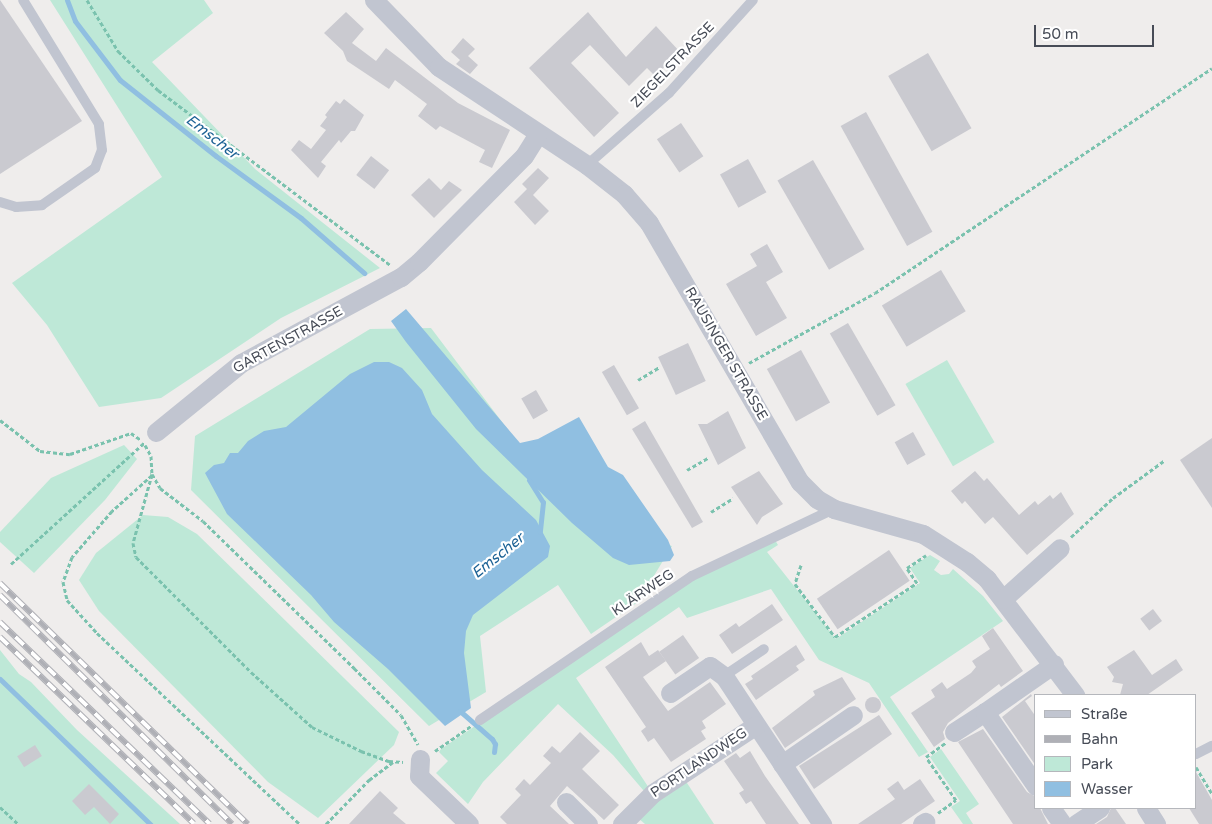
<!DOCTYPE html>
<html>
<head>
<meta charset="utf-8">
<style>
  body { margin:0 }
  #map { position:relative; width:1212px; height:824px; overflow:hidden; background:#efedec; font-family:"Varela Round",sans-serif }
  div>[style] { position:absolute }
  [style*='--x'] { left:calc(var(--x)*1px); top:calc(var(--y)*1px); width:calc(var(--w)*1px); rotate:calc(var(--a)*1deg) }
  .green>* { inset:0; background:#bee8d7; transform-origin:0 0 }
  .water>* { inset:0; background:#90bfe1 }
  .stream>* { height:5px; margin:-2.5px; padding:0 2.5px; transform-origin:2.5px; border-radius:2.5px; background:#90bfe1 }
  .building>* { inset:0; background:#cacad0; transform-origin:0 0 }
  .round { border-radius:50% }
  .path>* { height:3px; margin-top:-1.5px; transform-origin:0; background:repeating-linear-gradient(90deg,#7ac2ae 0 4px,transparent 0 6.5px) }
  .lane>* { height:10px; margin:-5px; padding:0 5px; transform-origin:5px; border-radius:5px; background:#c1c5d0 }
  .street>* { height:19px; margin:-9.5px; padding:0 9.5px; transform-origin:9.5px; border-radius:9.5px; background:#c1c5d0 }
  .rail>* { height:5.5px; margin-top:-2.75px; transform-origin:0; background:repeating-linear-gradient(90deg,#fff 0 11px,#afb0b6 0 22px); box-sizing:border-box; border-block:1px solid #afb0b6 }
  span { translate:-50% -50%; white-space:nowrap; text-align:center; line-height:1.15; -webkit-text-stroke:4.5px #fff; paint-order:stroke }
  .street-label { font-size:14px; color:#474c57 }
  .water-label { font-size:15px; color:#1c6295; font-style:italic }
  .legend { position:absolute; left:1034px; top:694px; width:162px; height:115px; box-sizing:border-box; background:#fff; border:1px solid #b5b7bc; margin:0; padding:6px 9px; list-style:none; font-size:15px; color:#474c57 }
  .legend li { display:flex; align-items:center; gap:10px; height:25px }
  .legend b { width:25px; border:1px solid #b5b7bc }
  .scale { position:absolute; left:1034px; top:25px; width:120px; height:22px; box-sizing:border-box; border:2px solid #474c57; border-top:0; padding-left:6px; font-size:15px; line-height:18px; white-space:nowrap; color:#474c57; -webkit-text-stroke:4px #fff; paint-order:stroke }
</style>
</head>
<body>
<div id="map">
  <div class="green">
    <div style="clip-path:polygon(50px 0,204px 0,213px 13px,152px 62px,255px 169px,380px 268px,281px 318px,161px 398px,99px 407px,47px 325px,12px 283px,162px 177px)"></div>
    <div style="clip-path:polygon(431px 328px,576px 520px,672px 546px,638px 602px,591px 634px,558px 585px,480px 636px,486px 692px,429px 726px,191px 490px,195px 436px,370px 329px)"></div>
    <div style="left:947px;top:360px;width:95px;height:48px;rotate:60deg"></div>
    <div style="clip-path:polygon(124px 445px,137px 459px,105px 500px,34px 573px,0 542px,0 532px,51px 478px)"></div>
    <div style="clip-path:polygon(143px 515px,168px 517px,197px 534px,399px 732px,394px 745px,318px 818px,268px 782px,99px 611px,79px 580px,96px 553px)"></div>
    <div style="clip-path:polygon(775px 540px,778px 545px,767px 552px,836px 639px,920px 583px,910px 568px,930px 555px,940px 561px,934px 570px,941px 575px,949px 574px,953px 569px,983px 596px,1003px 621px,890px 697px,928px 752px,919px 757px,869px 683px,819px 660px,771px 589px,687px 618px,679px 607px,576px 678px,649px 788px,644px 791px,613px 755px,558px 704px,483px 782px,468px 804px,436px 773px,448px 761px,439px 752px,441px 749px,687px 583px)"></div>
    <div style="clip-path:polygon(0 650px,19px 674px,31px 682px,77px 730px,180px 824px,0 824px)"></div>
    <div style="clip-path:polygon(941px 749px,979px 804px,966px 813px,973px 824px,963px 824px,951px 807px,960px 801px,930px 757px)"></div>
    <div style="clip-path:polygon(685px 780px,714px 824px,645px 824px,638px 818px,652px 803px)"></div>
  </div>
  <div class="water">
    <div style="clip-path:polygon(406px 309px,520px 443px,538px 439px,579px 417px,608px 467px,623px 475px,668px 540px,674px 555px,670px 561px,629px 565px,613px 558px,572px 523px,476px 429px,406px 342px,391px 321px)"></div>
    <div style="clip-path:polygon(374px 362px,389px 362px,402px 368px,422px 390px,432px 414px,482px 470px,536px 520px,550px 546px,548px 557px,473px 615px,466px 631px,464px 653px,471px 708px,445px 726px,388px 669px,334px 622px,311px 595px,227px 514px,205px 473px,214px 465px,224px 463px,230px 453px,238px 453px,248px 441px,264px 431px,286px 427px,350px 374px)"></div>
  </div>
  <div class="stream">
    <div style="--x:67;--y:0;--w:22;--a:69"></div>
    <div style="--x:75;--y:21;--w:74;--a:52.7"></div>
    <div style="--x:120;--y:80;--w:122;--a:38.4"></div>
    <div style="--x:216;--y:156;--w:105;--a:36.1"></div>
    <div style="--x:301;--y:218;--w:84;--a:41.1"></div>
    <div style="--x:529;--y:480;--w:26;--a:58"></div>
    <div style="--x:543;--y:502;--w:30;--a:96"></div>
    <div style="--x:0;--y:679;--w:209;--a:44"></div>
    <div style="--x:460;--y:711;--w:43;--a:41.2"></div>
    <div style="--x:492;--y:739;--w:6;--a:59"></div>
    <div style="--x:495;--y:744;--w:8;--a:97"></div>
  </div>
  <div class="building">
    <div style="clip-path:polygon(0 0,82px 121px,0 174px)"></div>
    <div style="clip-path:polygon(346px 12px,364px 29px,352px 43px,376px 61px,386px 48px,458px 103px,510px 130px,492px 168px,479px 162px,485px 150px,440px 126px,436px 130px,418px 116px,427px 104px,395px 80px,389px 89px,347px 61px,343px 51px,324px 33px)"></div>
    <div style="clip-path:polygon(588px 12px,626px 57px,656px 26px,680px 52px,655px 76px,647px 68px,629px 86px,590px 45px,571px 63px,619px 113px,594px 137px,529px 68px)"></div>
    <div style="clip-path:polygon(463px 38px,475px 49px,468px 56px,478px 65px,470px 74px,456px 64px,460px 60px,451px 52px)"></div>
    <div style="left:928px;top:53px;width:87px;height:46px;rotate:60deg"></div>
    <div style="clip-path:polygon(344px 99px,364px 115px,355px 131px,351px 131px,341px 143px,339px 140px,321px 162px,326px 166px,318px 178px,291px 150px,299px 140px,311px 149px,326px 130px,320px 126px,327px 117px,325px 115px,336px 101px,340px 104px)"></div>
    <div style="left:866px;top:112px;width:137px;height:29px;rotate:61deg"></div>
    <div style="left:681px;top:123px;width:40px;height:29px;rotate:56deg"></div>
    <div style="left:371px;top:156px;width:23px;height:24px;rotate:38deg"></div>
    <div style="left:748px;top:159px;width:38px;height:32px;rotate:61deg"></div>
    <div style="left:813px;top:160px;width:103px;height:41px;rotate:60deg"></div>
    <div style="clip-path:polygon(538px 168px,549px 178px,533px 195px,549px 211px,535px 225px,514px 202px,527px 189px,522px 184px)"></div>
    <div style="clip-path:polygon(429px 178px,441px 190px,449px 181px,462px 190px,434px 218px,411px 195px)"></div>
    <div style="clip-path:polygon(767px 244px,783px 272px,766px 282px,787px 318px,756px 336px,726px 284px,757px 266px,750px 254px)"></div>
    <div style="left:941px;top:270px;width:48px;height:69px;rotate:59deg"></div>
    <div style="left:848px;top:323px;width:95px;height:21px;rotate:60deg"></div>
    <div style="left:688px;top:343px;width:42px;height:33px;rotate:65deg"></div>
    <div style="left:801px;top:350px;width:60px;height:39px;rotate:61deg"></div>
    <div style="left:614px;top:365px;width:50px;height:14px;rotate:60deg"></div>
    <div style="left:536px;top:390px;width:24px;height:17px;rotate:60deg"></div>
    <div style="clip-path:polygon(728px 411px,746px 448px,718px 465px,698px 424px,707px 424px)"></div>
    <div style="clip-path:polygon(645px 421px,703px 522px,692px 528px,632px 429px)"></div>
    <div style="left:913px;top:432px;width:26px;height:21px;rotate:61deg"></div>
    <div style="clip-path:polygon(1212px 438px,1212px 508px,1180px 460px)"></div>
    <div style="clip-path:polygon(759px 471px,783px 504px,762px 517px,757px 525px,731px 487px)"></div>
    <div style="clip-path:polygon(975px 471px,984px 481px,987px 478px,1019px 515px,1035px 501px,1038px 505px,1050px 495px,1053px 499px,1061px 492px,1074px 514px,1027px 555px,993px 517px,985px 524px,965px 501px,962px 504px,951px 491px)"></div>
    <div style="left:889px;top:550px;width:37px;height:87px;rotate:56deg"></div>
    <div style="clip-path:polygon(772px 604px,783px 620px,732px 654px,719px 635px,736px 623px,739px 627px)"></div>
    <div style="left:1153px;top:609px;width:15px;height:16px;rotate:53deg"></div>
    <div style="clip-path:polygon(993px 628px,1023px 671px,1001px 687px,999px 684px,948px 723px,943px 732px,945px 739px,934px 747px,911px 713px,935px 697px,931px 690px,942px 682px,947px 689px,971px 673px,976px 667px,972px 661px,990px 649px,982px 636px)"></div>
    <div style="left:683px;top:635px;width:28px;height:29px;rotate:55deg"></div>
    <div style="clip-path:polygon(641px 642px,649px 656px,658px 650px,666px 661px,643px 677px,668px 711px,710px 682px,726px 704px,702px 721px,706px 728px,701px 731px,706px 739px,671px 762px,654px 738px,648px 742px,645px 737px,641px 731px,646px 727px,605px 667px)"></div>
    <div style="clip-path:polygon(796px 645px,805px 660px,796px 666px,799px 670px,756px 700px,745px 684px,753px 679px,751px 676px)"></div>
    <div style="clip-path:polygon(1134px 650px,1152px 675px,1176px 659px,1183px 670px,1147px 695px,1120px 695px,1123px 684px,1112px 682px,1114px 677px,1107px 667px)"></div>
    <div style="clip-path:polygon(842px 677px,856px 699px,785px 748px,772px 728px,815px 695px,813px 691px)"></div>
    <div style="clip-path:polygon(1031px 694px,1032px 696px,1025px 701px,1036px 717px,1036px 766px,1002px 717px)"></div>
    <div class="round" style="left:865px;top:697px;width:16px;height:16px"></div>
    <div style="clip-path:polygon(879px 715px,892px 734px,814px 789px,799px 766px)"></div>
    <div style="clip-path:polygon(983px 729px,1027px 792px,1036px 797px,1036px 808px,1040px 808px,1048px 824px,1013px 824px,958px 742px)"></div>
    <div style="clip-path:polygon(580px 732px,600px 751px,582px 769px,619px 805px,604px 820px,567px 786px,550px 806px,569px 824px,507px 824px,500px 817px,521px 795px,515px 789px,524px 779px,530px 785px,551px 763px,543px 756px,552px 746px,560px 753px)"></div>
    <div style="left:35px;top:745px;width:13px;height:21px;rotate:58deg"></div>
    <div style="clip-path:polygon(750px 751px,765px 776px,799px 824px,766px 824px,751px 801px,746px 804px,739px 793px,744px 790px,724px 761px,736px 753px,740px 758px)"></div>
    <div style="clip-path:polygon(1196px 772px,1212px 800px,1212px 824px,1199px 824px,1189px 808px,1196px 808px)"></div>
    <div style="clip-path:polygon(920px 779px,935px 801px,901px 824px,858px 824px,895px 799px,887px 789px,898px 781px,904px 790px)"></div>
    <div style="clip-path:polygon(89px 784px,119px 814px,110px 824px,94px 807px,85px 815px,72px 801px)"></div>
    <div style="clip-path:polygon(380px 791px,398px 808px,393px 813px,406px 824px,349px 824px)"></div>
    <div style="clip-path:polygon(1111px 808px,1115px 808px,1126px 824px,1096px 824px,1107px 817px)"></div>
  </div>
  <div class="path">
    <div style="--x:87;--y:0;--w:60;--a:58.7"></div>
    <div style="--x:118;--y:51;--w:56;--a:44.3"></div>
    <div style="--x:158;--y:90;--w:291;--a:37"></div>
    <div style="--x:749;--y:363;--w:144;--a:-29.1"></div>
    <div style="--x:875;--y:293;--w:405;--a:-33.7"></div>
    <div style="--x:638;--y:380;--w:26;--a:-31"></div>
    <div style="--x:0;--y:420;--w:51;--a:37.8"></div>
    <div style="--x:40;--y:451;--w:30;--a:6"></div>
    <div style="--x:70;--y:454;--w:65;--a:-19"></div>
    <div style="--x:131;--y:433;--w:12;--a:35"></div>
    <div style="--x:145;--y:445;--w:13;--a:61"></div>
    <div style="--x:151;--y:456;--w:18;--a:87"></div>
    <div style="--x:152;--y:474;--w:16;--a:60"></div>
    <div style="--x:160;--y:488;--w:54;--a:37.5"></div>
    <div style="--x:203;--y:521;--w:211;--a:44.2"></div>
    <div style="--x:354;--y:668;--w:66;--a:45"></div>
    <div style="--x:401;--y:715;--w:34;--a:60"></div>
    <div style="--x:687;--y:470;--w:24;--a:-30"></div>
    <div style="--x:152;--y:474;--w:72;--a:105.4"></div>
    <div style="--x:133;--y:543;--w:14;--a:78"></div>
    <div style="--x:136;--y:557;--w:163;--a:45"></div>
    <div style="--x:251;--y:672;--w:82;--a:42"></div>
    <div style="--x:312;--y:727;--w:55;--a:26.1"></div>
    <div style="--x:361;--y:751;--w:30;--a:20"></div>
    <div style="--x:389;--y:761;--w:14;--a:4"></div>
    <div style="--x:152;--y:475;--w:54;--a:138"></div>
    <div style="--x:112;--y:511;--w:61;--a:131"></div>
    <div style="--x:72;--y:557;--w:27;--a:110"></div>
    <div style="--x:63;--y:582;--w:18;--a:77"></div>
    <div style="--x:67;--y:600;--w:45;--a:47.7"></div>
    <div style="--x:97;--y:633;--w:279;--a:43.3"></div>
    <div style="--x:711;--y:512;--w:26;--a:-32"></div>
    <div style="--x:1071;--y:537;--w:57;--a:-42.9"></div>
    <div style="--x:1113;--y:498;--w:64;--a:-36.2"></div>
    <div style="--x:11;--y:564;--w:181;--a:-42.3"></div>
    <div style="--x:801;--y:565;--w:20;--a:108"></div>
    <div style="--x:795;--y:584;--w:66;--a:53"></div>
    <div style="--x:835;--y:637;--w:98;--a:-33.4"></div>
    <div style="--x:917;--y:583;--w:18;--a:-124"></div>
    <div style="--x:907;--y:568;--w:23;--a:-34"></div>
    <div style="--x:435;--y:751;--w:44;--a:-34.8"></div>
    <div style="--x:1196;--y:767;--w:31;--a:59"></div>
    <div style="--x:0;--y:807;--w:25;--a:43"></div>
    <div style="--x:938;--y:813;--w:22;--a:-36"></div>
    <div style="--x:956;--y:800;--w:52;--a:-124.9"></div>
    <div style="--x:926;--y:757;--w:24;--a:-36"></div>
    <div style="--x:326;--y:824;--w:62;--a:-45.7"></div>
    <div style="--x:369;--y:780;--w:30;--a:-37"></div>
  </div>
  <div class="lane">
    <div style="--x:587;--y:165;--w:109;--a:-41.3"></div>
    <div style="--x:669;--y:93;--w:125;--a:-47.9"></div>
    <div style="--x:0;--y:202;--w:17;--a:17"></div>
    <div style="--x:16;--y:207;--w:26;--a:-4"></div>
    <div style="--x:42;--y:205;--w:65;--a:-34.9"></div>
    <div style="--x:95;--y:168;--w:19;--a:-69"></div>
    <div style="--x:102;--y:150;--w:26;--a:-97"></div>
    <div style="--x:99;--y:124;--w:145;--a:-121.5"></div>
    <div style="--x:724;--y:676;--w:48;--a:-34"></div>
    <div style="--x:480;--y:720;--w:256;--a:-34.2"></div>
    <div style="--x:692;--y:576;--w:157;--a:-25.3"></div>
    <div style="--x:1196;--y:754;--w:18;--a:-27"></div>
  </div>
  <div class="street">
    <div style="--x:374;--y:0;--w:93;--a:45.9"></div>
    <div style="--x:439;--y:67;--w:178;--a:33.5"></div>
    <div style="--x:587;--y:165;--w:47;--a:38.1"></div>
    <div style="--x:624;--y:194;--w:38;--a:49"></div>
    <div style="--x:649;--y:223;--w:300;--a:59.8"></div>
    <div style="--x:800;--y:482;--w:24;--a:45"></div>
    <div style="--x:817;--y:499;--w:20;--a:30"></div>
    <div style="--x:834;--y:509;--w:92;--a:15.7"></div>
    <div style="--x:923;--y:534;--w:52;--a:32.5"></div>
    <div style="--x:967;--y:562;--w:26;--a:40"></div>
    <div style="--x:987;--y:579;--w:146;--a:52.8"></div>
    <div style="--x:156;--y:432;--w:109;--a:-39.1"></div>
    <div style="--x:241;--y:363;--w:182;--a:-28.3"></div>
    <div style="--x:401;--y:277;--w:23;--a:-40"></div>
    <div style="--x:419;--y:262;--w:149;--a:-45.3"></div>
    <div style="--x:524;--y:156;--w:26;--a:-58"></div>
    <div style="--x:1003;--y:599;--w:76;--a:-41.8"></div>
    <div style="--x:670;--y:693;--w:48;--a:-34"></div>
    <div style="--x:710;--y:666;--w:17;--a:36"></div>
    <div style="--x:724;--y:676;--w:178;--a:56.5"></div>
    <div style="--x:954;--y:732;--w:37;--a:-33"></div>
    <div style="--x:420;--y:759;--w:17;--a:93"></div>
    <div style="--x:419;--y:776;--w:69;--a:43.8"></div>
    <div style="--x:782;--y:764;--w:86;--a:-34.6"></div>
    <div style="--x:1036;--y:786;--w:90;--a:-124.6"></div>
    <div style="--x:985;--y:712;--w:84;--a:-34.8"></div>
    <div style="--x:566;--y:802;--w:31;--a:45"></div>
    <div style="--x:1051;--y:808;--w:19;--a:55"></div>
    <div style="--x:1146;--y:808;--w:19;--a:58"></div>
    <div style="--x:622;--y:824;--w:44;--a:-45"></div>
    <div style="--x:653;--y:793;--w:123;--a:-33.4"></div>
    <div style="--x:922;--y:824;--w:4;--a:-34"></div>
    <div style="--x:1076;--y:824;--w:29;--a:-34"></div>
  </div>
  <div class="rail">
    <div style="--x:0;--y:583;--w:346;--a:44.2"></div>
    <div style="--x:0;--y:595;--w:326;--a:44.6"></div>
    <div style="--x:0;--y:622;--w:291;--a:43.9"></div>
    <div style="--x:0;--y:637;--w:269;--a:43.9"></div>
  </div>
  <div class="street-label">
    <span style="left:673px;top:65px;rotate:-46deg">ZIEGELSTRASSE</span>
    <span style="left:288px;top:340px;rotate:-29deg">GARTENSTRASSE</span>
    <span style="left:726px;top:354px;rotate:60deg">RAUSINGER STRASSE</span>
    <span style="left:643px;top:593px;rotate:-34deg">KLÄRWEG</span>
    <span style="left:699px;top:763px;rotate:-34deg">PORTLANDWEG</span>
  </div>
  <div class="water-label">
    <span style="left:212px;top:137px;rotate:38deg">Emscher</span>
    <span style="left:498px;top:556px;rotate:-39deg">Emscher</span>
  </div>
  <ul class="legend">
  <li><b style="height:6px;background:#c1c5d0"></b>Straße</li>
  <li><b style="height:6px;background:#afb0b6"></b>Bahn</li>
  <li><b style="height:14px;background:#bee8d7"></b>Park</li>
  <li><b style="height:14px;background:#90bfe1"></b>Wasser</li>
  </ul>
  <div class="scale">50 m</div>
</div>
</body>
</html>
